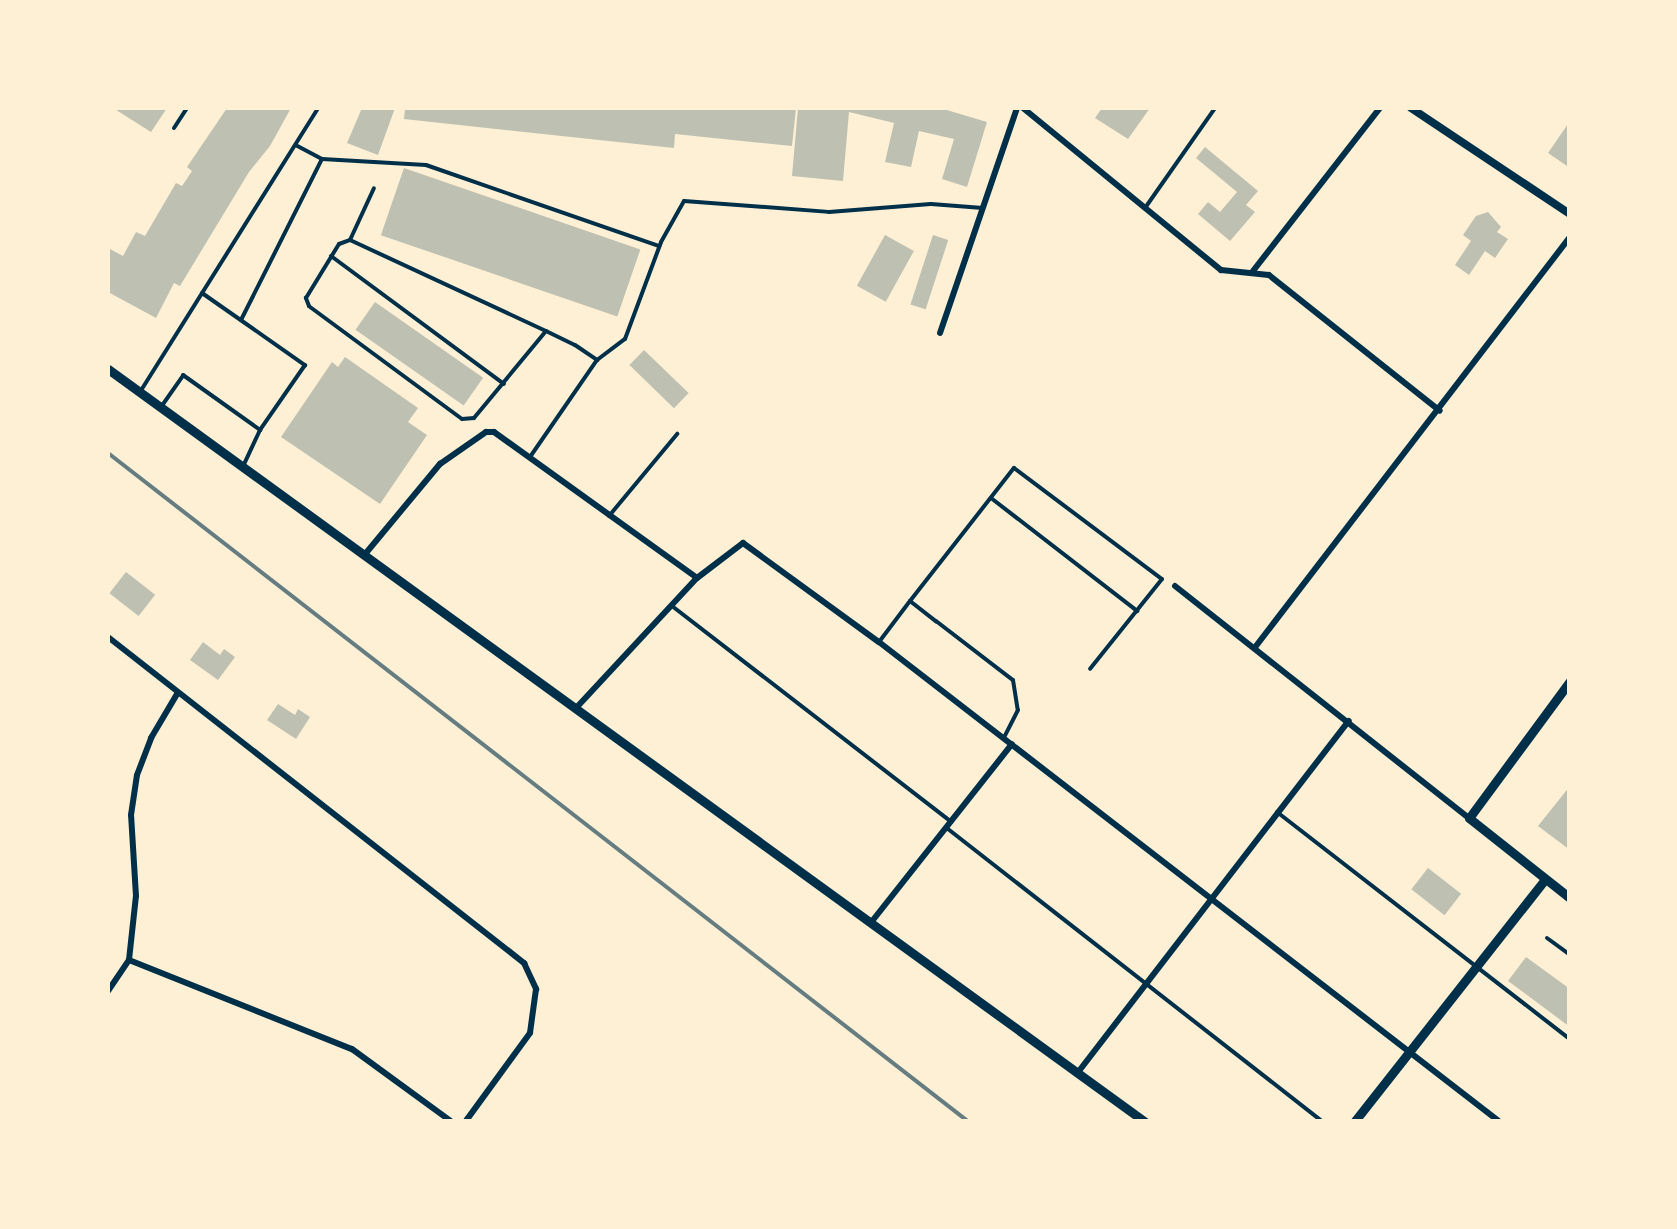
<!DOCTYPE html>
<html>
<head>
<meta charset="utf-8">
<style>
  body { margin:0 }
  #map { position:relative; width:1677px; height:1229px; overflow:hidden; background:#fdf0d5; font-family:"Open Sans",sans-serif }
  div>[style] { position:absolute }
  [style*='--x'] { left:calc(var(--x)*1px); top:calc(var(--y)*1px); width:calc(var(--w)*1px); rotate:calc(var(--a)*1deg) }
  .building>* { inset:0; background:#bec0b2; transform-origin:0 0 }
  .service>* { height:4px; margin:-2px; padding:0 2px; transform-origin:2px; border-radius:2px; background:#003049 }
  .minor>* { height:6px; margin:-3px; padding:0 3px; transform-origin:3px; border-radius:3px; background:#003049 }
  .tertiary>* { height:8px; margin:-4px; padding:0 4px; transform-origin:4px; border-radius:4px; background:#003049 }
  .secondary>* { height:9px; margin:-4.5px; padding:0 4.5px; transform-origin:4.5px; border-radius:4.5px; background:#003049 }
  .rail>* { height:4px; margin:-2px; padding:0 2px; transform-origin:2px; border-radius:2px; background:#657d81 }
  span { translate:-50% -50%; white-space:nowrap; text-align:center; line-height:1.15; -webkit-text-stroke:10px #fdf0d5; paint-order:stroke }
  .frame { position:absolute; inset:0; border:110px solid #fdf0d5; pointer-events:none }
</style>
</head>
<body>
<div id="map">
  <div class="building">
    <div style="clip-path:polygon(113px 108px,167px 108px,151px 132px)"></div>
    <div style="clip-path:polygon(227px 108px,291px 108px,270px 146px,249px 172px,180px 286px,174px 283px,156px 318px,108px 292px,108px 248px,123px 256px,136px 232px,145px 236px,176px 183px,182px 186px,192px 171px,187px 167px)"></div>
    <div style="clip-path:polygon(362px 108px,395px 108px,378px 155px,347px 143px)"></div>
    <div style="clip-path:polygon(405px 108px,796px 108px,792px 146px,675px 134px,674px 148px,404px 119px)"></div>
    <div style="clip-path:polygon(798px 108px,940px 108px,987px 122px,967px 187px,942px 179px,954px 139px,919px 131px,911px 167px,885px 162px,894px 123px,849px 112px,843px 181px,792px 176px)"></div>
    <div style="clip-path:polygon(1102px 108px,1150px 108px,1128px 139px,1095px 118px)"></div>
    <div style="clip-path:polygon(1570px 121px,1570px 168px,1548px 153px)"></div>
    <div style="clip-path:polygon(1205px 147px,1258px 191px,1246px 205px,1255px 212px,1230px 241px,1198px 214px,1208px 202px,1220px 212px,1237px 192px,1196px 158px)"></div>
    <div style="left:404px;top:168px;width:250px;height:71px;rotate:19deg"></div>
    <div style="clip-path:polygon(1488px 212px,1501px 227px,1497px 232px,1508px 239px,1495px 258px,1485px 251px,1469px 275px,1455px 265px,1471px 241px,1463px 235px,1476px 216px)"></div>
    <div style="left:885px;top:235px;width:33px;height:58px;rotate:29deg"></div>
    <div style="left:933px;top:235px;width:16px;height:73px;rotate:18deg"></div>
    <div style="left:375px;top:302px;width:132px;height:34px;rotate:35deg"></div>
    <div style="left:644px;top:350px;width:62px;height:21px;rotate:44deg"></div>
    <div style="clip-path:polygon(345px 357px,418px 408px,408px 422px,427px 435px,380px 504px,281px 437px,332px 362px,338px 367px)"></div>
    <div style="left:126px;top:572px;width:37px;height:27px;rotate:38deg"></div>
    <div style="clip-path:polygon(203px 642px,220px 655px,224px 649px,235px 657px,218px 680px,190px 660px)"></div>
    <div style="clip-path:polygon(278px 704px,295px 715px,298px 709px,310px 717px,296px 739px,267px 720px)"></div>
    <div style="clip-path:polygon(1570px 786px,1570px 850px,1538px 826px)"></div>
    <div style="left:1428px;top:868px;width:42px;height:27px;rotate:38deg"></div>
    <div style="clip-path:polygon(1526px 957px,1570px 989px,1570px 1027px,1508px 981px)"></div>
  </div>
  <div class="service">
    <div style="--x:174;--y:128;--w:24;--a:-57"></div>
    <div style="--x:322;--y:159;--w:104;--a:3.3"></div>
    <div style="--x:426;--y:165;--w:247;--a:19.2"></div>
    <div style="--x:1145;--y:208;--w:122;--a:-55"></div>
    <div style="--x:350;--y:240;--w:57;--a:-65.2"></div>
    <div style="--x:331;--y:256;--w:215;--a:36.5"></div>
    <div style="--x:202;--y:293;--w:126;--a:35"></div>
    <div style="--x:305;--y:365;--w:79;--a:124.7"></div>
    <div style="--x:260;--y:430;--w:38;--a:115"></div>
    <div style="--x:241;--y:320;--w:180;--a:-63.3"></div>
    <div style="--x:322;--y:159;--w:30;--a:-152"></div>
    <div style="--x:546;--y:331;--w:113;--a:129.6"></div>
    <div style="--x:474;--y:418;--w:12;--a:175"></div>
    <div style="--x:462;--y:419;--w:190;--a:-143.6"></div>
    <div style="--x:309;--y:306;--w:9;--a:-111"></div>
    <div style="--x:306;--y:298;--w:63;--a:-58.6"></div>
    <div style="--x:339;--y:244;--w:12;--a:-20"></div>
    <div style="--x:350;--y:240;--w:216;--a:24.9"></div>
    <div style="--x:546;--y:331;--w:32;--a:26"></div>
    <div style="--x:575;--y:345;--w:27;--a:34"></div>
    <div style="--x:140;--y:392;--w:335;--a:-57.9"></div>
    <div style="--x:161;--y:407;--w:39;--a:-55"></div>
    <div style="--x:183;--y:375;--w:95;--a:35.5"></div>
    <div style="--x:530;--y:457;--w:118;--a:-55.4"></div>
    <div style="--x:597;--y:360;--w:35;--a:-37"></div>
    <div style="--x:625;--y:339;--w:103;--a:-69.6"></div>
    <div style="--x:661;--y:242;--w:47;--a:-60.7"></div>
    <div style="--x:684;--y:201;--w:145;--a:4.3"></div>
    <div style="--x:829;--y:212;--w:102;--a:-4.5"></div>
    <div style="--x:931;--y:204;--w:52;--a:4.4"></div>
    <div style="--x:991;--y:498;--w:185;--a:37.7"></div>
    <div style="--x:609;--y:516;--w:107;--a:-50.3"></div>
    <div style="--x:910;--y:601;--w:169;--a:-52"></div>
    <div style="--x:1014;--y:468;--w:185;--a:36.9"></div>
    <div style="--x:1162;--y:579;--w:115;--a:128.7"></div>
    <div style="--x:672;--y:606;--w:353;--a:37.7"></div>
    <div style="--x:879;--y:642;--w:51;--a:-52.9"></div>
    <div style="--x:910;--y:601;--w:33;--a:38"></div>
    <div style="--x:936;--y:621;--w:97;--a:37.5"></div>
    <div style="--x:1013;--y:680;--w:30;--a:81"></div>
    <div style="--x:1018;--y:710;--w:31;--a:117"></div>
    <div style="--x:1277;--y:812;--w:371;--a:37.8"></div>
    <div style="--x:948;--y:829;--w:476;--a:38"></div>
    <div style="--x:1547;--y:938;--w:29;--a:36"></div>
  </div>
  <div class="minor">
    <div style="--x:1023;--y:108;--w:256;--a:39.3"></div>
    <div style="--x:1221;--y:270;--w:48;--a:5.9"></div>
    <div style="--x:1269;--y:275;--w:218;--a:38.5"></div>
    <div style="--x:1253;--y:271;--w:207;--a:-52.1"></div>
    <div style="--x:940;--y:333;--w:238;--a:-71.1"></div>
    <div style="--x:366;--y:553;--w:116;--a:-50.3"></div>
    <div style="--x:440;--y:464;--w:56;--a:-34.8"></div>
    <div style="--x:486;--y:432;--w:8;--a:0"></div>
    <div style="--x:494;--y:432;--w:250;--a:35.7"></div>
    <div style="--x:1175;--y:586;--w:375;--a:38.3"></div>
    <div style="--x:108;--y:637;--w:529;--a:38.08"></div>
    <div style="--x:524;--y:963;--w:29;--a:65"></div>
    <div style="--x:536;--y:989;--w:44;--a:97.8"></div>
    <div style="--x:530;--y:1033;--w:110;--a:126.1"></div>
    <div style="--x:1256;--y:646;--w:516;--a:-52.49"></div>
    <div style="--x:577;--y:707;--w:176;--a:-47.1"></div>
    <div style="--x:697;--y:578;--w:58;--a:-37.3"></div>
    <div style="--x:743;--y:543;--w:168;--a:36.1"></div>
    <div style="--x:879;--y:642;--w:785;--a:37.7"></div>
    <div style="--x:873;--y:920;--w:224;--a:-51.7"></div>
    <div style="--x:129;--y:960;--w:240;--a:21.8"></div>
    <div style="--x:352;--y:1049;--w:124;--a:36.1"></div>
    <div style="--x:108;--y:991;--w:37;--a:-56"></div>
    <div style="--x:129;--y:960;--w:64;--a:-83.8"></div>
    <div style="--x:136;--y:896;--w:81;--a:-93.5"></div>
    <div style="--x:131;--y:815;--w:40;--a:-81.5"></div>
    <div style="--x:137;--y:775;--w:40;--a:-69"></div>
    <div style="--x:151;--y:738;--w:51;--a:-59.4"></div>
    <div style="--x:1079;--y:1071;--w:442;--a:-52.4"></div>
  </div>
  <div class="tertiary">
    <div style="--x:1411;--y:108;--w:191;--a:33.7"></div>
  </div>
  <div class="secondary">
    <div style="--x:108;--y:369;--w:1282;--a:35.98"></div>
    <div style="--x:1570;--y:681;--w:170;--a:126.4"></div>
    <div style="--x:1469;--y:818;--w:129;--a:38.4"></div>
    <div style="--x:1354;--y:1122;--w:309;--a:-51.8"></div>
  </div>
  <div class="rail">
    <div style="--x:108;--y:453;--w:1090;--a:37.85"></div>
  </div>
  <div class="frame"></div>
</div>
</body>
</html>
